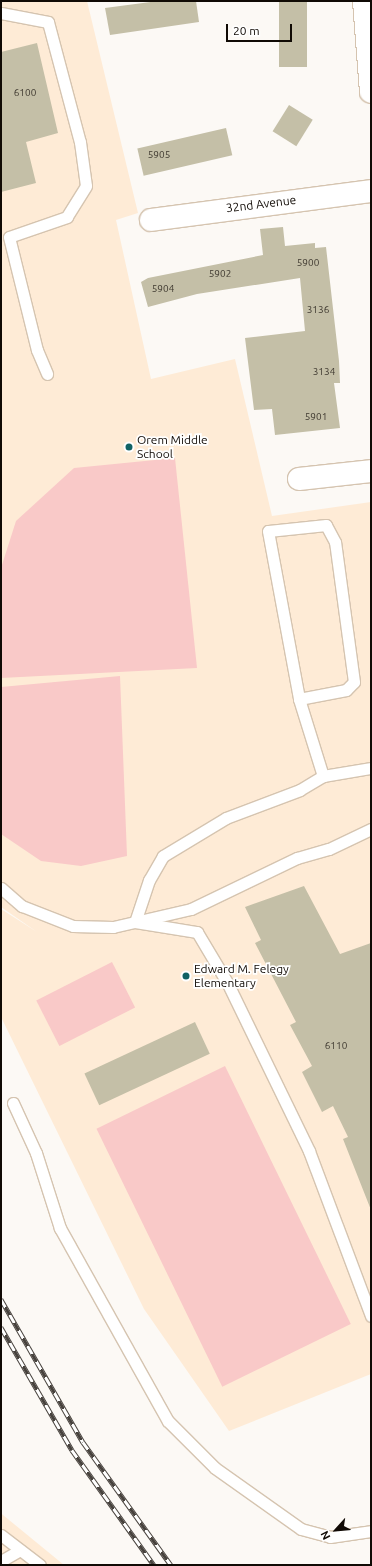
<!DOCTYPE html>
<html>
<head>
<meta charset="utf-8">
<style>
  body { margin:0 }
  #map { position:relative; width:372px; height:1566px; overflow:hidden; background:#fcf9f5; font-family:Ubuntu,sans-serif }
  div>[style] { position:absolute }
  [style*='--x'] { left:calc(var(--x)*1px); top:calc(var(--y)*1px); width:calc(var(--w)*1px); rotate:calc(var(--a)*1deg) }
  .built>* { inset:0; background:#feebd6 }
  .green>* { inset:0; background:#f9c9c8; transform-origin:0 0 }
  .building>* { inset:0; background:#c4bfa7; transform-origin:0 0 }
  .roads { filter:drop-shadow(1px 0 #d5c4b0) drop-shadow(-1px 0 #d5c4b0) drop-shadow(0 1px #d5c4b0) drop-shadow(0 -1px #d5c4b0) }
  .lane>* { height:11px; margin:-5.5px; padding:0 5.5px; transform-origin:5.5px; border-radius:5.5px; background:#fff }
  .street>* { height:22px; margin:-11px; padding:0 11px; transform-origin:11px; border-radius:11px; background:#fff }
  .secondary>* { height:22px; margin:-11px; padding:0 11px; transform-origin:11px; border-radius:11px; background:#fff }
  .rail>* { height:4.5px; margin-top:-2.25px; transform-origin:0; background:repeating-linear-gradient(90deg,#fff 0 9px,#47423d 0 18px); box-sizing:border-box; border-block:1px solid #47423d }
  .dots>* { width:11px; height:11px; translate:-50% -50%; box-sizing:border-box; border:2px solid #fff; border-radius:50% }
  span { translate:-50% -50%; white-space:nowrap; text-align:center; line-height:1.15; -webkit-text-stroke:3.5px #fff; paint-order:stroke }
  .number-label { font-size:10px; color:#3d372e }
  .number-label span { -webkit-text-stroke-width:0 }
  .street-label { font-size:12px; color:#100a05 }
  .poi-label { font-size:12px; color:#100a05 }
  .left { translate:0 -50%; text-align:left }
  .frame { position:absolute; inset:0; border:2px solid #100a05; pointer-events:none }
  .north { position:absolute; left:316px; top:1510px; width:40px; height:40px; -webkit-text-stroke:3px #fff; paint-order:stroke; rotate:243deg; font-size:11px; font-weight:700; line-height:16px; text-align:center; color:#100a05 }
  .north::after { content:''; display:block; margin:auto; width:14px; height:18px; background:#100a05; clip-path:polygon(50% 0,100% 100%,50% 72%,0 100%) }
  .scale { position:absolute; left:226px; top:24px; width:66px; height:18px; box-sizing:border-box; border:2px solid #100a05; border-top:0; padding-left:5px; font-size:12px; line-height:14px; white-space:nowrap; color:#100a05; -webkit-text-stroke:3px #fff; paint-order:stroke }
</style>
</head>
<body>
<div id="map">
  <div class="built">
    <div style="clip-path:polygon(1px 1px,87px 1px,138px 213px,116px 220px,151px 379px,235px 359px,272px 516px,371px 502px,371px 1374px,229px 1431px,144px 1309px,1px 1017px,1px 909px,37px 932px,1px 907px)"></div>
    <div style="clip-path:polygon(1px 1513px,3px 1515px,64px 1565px,1px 1565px)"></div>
  </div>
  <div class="green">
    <div style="clip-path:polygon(175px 458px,197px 668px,1px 678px,1px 568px,16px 521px,74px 468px)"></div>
    <div style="clip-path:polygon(120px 676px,127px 856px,81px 866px,41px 861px,1px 834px,1px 687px)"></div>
    <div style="left:112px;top:962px;width:51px;height:85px;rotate:63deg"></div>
    <div style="left:225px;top:1066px;width:287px;height:143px;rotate:64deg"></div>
  </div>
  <div class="building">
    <div style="clip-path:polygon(158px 1px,196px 1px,199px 22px,110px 35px,105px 8px)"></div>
    <div style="left:279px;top:1px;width:28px;height:66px"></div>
    <div style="clip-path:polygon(37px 43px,58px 133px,26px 142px,36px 183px,1px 192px,1px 52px)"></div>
    <div style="left:289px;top:105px;width:28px;height:31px;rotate:32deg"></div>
    <div style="left:226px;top:128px;width:28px;height:91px;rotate:77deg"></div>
    <div style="clip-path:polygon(283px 227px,285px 246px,315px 243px,315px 248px,326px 247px,339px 361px,340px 383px,334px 383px,340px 428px,275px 435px,272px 409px,254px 410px,245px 338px,305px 331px,300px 278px,197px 294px,148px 307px,141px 282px,148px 278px,263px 255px,260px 229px)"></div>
    <div style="clip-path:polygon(304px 886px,340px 954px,371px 943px,371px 1210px,343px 1139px,348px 1137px,333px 1106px,322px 1112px,302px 1072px,312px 1066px,290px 1025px,296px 1022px,255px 943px,261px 940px,245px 907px)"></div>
    <div style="left:195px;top:1022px;width:35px;height:122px;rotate:65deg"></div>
  </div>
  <div class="roads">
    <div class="lane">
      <div style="--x:1;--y:13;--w:48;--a:10.8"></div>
      <div style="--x:48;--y:22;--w:124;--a:75.1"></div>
      <div style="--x:80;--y:142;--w:44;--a:82.2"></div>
      <div style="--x:86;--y:186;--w:36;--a:122"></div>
      <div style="--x:67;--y:217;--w:61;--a:161"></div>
      <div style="--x:9;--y:237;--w:116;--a:76.1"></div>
      <div style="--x:37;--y:350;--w:26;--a:67"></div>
      <div style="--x:299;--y:699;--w:48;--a:-10.8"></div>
      <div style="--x:346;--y:690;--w:11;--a:-45"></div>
      <div style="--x:354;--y:682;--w:141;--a:-97.7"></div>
      <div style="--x:335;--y:542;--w:19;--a:-118"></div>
      <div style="--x:326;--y:525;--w:58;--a:174.1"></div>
      <div style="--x:268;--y:531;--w:171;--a:79.5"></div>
      <div style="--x:299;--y:699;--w:81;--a:72.7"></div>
      <div style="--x:323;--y:776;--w:49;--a:-9.5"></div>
      <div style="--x:323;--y:776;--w:27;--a:149"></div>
      <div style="--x:300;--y:790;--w:79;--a:159.3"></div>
      <div style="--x:226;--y:818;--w:74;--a:148.9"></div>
      <div style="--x:163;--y:856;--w:28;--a:120"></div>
      <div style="--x:149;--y:880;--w:44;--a:108.4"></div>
      <div style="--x:135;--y:922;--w:63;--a:9.2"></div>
      <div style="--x:197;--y:932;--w:61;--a:59.2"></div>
      <div style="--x:228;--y:984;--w:186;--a:64.1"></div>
      <div style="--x:309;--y:1151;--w:176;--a:69.4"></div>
      <div style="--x:1;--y:888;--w:28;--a:41"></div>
      <div style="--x:22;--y:906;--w:55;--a:21.4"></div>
      <div style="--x:73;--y:926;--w:40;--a:1.4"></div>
      <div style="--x:113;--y:927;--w:80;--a:-13"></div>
      <div style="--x:191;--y:909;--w:118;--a:-25.7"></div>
      <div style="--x:297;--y:858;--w:33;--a:-16"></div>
      <div style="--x:329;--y:849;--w:47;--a:-25.5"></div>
      <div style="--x:13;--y:1103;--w:55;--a:65.3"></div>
      <div style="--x:36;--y:1153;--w:79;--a:72.3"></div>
      <div style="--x:60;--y:1228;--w:221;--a:60.8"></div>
      <div style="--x:168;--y:1421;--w:66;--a:45"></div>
      <div style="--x:215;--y:1468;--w:105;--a:35.3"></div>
      <div style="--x:301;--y:1529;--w:30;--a:15"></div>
      <div style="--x:330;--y:1537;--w:41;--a:-8.3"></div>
      <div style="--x:1;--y:1535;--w:49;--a:37.6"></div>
      <div style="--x:1;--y:1561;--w:22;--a:-30"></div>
    </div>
    <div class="street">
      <div style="--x:151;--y:220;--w:222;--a:-7.5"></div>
      <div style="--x:299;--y:479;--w:72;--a:-6.3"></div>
    </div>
    <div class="secondary">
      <div style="--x:364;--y:1;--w:91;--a:85.6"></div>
    </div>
  </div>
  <div class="rail">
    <div style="--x:1;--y:1299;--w:165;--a:60.2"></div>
    <div style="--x:83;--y:1442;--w:151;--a:54.4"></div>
    <div style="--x:1;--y:1327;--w:142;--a:60"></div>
    <div style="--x:72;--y:1450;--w:141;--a:54.5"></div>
  </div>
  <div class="dots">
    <div style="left:129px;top:447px;background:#116265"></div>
    <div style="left:186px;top:976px;background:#116265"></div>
  </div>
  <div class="number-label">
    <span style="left:25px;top:93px">6100</span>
    <span style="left:159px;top:155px">5905</span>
    <span style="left:308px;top:263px">5900</span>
    <span style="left:220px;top:274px">5902</span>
    <span style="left:163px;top:289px">5904</span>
    <span style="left:318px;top:310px">3136</span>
    <span style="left:324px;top:372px">3134</span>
    <span style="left:316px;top:417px">5901</span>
    <span style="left:336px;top:1046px">6110</span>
  </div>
  <div class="street-label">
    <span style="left:261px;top:204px;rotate:-7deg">32nd Avenue</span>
  </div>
  <div class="poi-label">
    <span class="left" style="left:137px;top:447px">Orem Middle<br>School</span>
    <span class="left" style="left:194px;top:976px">Edward M. Felegy<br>Elementary</span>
  </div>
  <div class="frame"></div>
  <div class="north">N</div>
  <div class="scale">20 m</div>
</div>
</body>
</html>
